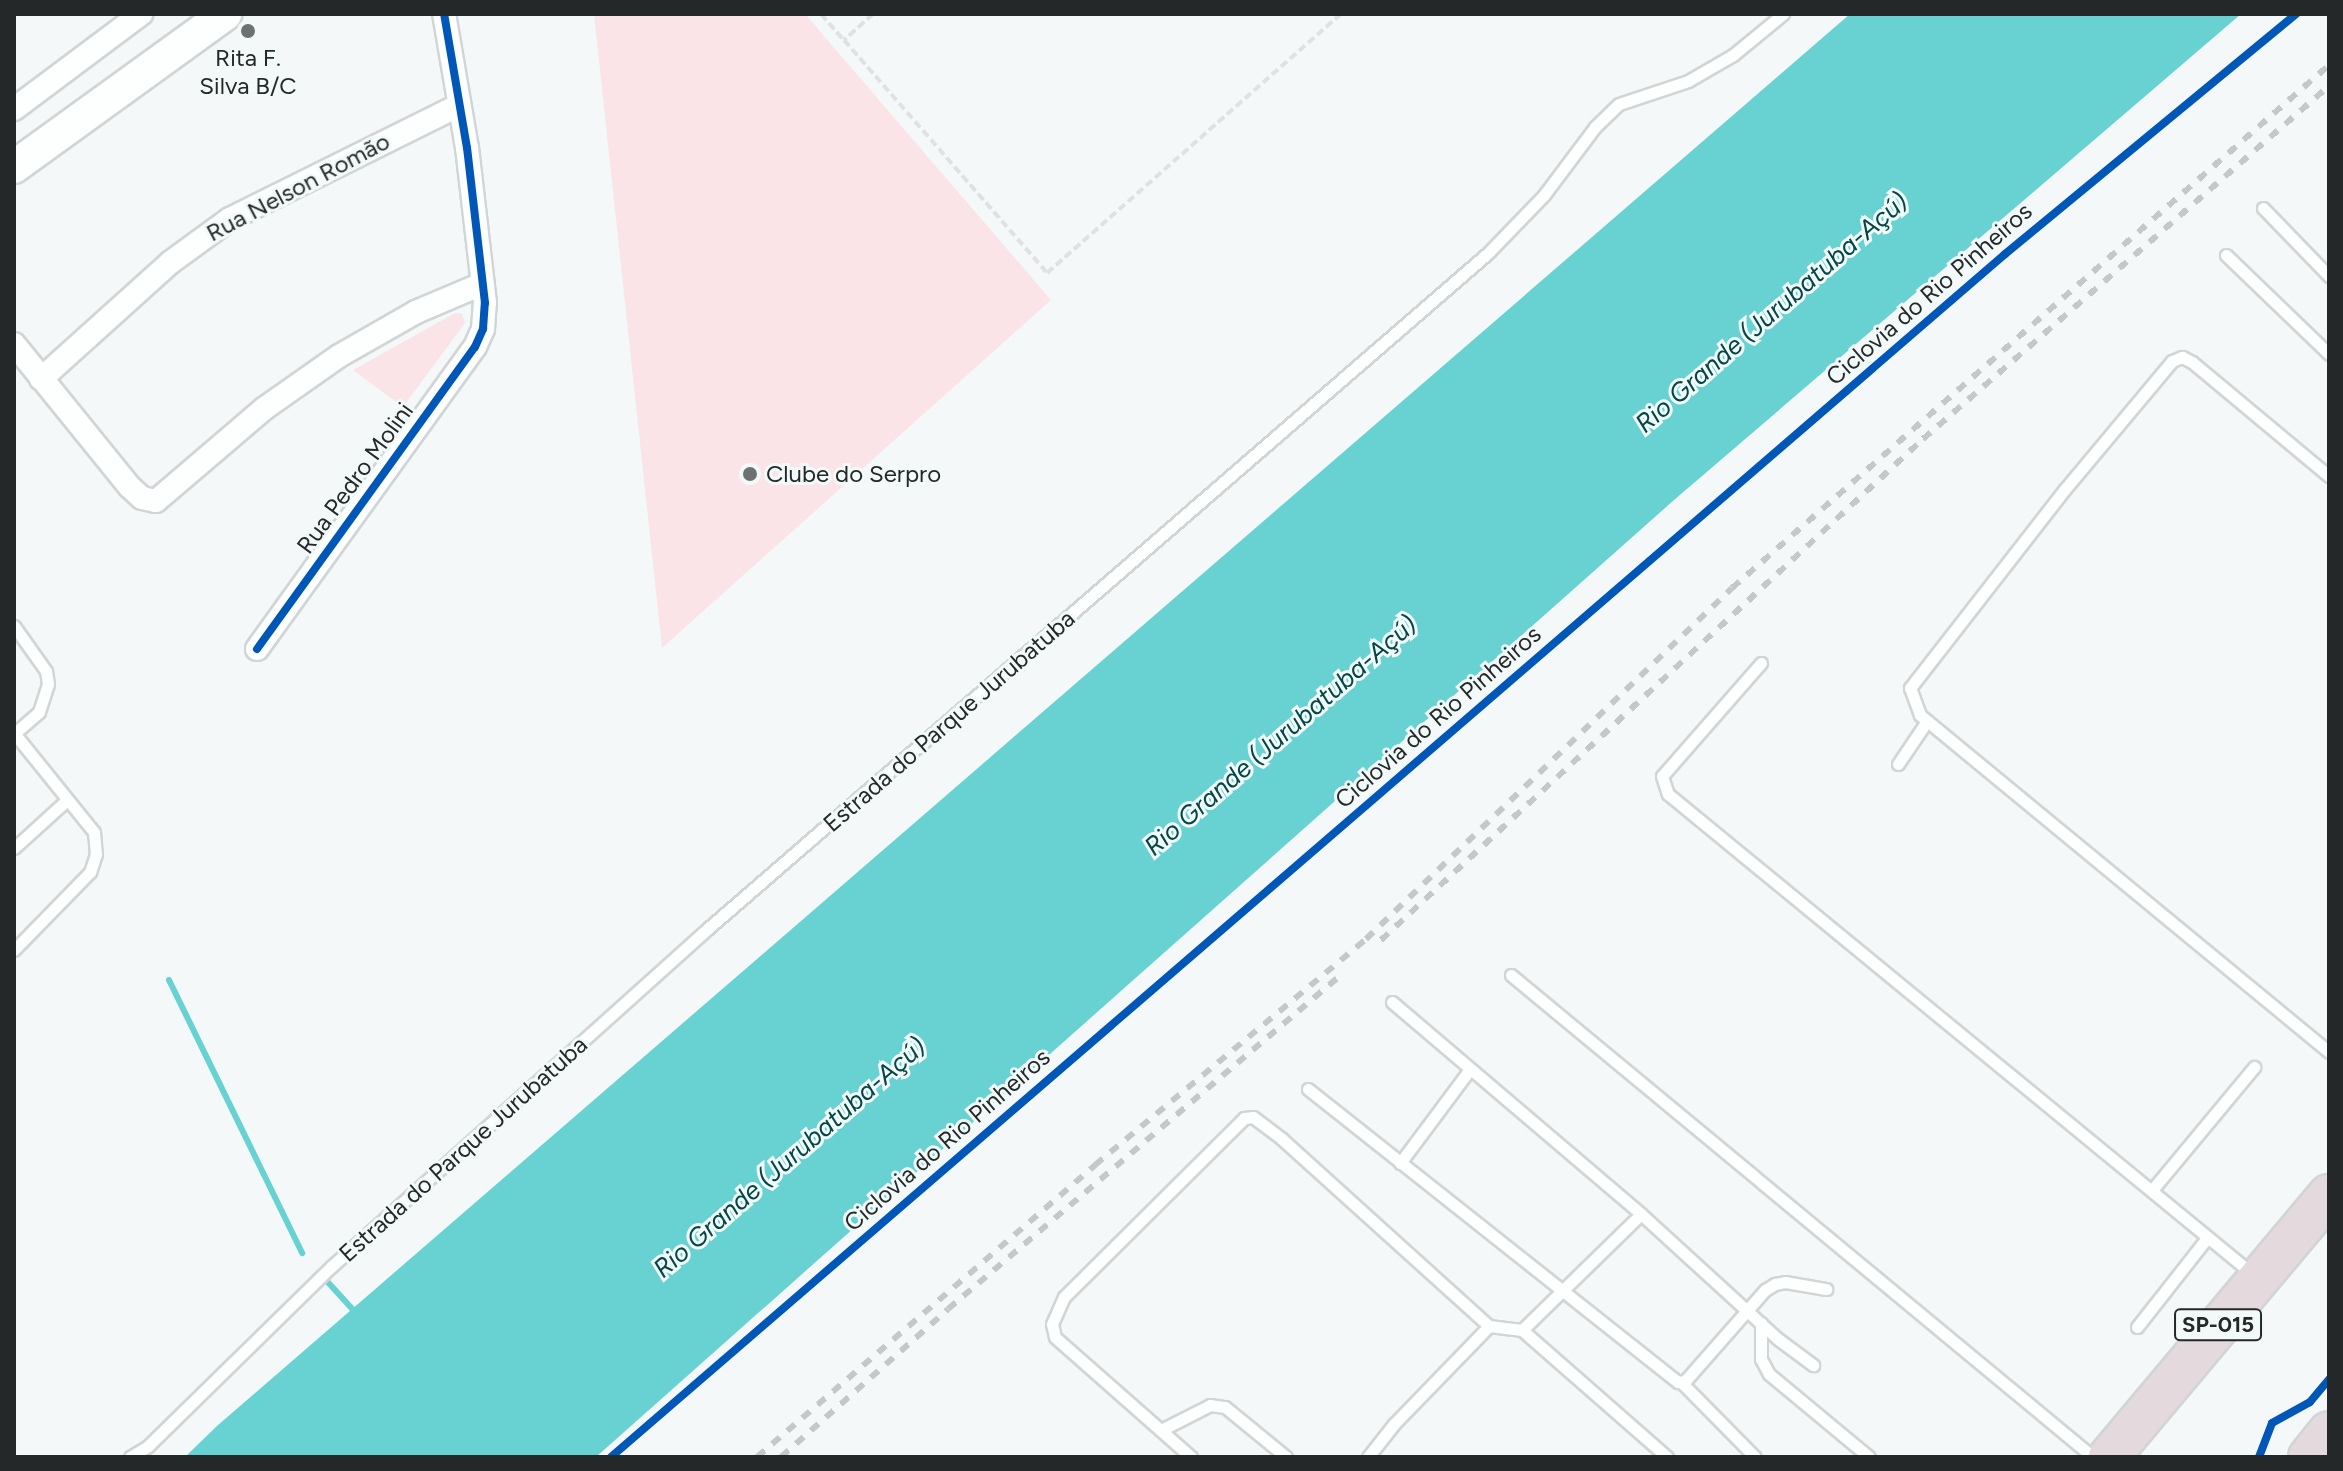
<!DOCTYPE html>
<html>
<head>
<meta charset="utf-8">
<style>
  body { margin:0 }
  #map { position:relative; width:2343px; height:1471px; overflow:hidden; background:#f4f8f8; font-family:Figtree,sans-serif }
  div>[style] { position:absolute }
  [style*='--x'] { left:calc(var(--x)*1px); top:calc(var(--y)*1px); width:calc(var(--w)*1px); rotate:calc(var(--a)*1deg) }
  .green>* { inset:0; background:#fae4e8 }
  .water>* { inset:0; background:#67d2d1 }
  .stream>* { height:6px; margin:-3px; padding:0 3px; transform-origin:3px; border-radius:3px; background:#67d2d1 }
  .path>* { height:4px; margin-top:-2px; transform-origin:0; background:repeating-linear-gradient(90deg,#e0e2e2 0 8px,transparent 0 12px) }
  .roads { filter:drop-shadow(2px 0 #d1d5d5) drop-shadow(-2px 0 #d1d5d5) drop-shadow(0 2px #d1d5d5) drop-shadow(0 -2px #d1d5d5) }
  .lane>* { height:11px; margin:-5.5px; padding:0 5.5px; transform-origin:5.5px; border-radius:5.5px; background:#fdfefe }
  .street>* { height:22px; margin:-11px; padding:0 11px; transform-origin:11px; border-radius:11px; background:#fdfefe }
  .secondary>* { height:32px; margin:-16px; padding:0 16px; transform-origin:16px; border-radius:16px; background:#fdfefe }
  .highway>* { height:40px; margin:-20px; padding:0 20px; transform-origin:20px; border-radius:20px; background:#e4dadd }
  .rail>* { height:6px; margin-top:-3px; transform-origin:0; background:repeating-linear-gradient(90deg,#c6c7c7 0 10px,transparent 0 20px) }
  .cycleway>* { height:8px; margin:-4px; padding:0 4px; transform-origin:4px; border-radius:4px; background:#0057b8 }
  .dots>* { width:22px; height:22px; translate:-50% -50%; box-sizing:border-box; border:4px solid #f2faf9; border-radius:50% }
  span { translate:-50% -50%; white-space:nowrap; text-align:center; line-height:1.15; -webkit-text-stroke:6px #f2faf9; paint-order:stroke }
  .shield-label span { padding:2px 6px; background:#f2faf9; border:2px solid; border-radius:6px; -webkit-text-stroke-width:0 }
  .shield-label { font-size:22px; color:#252828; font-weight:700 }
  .poi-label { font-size:24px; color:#252828 }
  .left { translate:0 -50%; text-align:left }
  .street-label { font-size:24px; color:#252828 }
  .water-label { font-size:26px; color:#034645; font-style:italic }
  .frame { position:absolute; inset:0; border:16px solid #252828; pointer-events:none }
</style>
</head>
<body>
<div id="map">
  <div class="green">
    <div style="clip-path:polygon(594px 14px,805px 14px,1051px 300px,662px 648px)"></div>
    <div style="clip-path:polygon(455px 313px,462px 314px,465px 323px,403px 407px,353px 370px)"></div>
  </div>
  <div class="water">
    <div style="clip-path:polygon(1850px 14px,2241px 14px,1674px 500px,596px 1457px,185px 1457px,218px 1425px)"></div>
  </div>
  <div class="stream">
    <div style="--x:169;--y:980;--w:304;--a:64"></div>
    <div style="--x:325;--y:1279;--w:45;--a:47.7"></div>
  </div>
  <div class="path">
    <div style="--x:821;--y:14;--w:35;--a:49"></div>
    <div style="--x:873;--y:14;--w:39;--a:138"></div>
    <div style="--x:844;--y:40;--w:309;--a:48.9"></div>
    <div style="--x:1047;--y:273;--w:392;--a:-41.4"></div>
  </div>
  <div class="roads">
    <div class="lane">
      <div style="--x:2263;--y:208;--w:95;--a:45.9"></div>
      <div style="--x:2226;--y:255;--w:143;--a:43.9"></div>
      <div style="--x:14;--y:626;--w:55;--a:54.6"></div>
      <div style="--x:46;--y:671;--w:13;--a:81"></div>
      <div style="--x:48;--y:684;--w:29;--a:108"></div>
      <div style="--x:39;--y:712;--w:33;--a:139"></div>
      <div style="--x:1761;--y:663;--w:150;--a:131.2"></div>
      <div style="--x:1662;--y:776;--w:19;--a:72"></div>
      <div style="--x:1668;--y:794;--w:760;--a:39.39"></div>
      <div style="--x:14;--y:733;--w:127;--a:51.1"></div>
      <div style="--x:94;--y:832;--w:22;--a:85"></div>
      <div style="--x:96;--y:854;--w:19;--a:108"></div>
      <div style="--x:90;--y:872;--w:109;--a:134.3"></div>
      <div style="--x:1898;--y:764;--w:52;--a:-56"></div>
      <div style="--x:14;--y:848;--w:72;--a:-42.2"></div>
      <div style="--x:1511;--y:975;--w:756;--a:39.63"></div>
      <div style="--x:1392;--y:1002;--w:327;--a:40.4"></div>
      <div style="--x:2329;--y:1052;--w:530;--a:-140.51"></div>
      <div style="--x:1920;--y:715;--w:29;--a:-110"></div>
      <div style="--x:1910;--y:688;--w:252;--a:-52.1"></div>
      <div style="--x:2065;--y:489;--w:167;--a:-50.1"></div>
      <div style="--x:2172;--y:361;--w:11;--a:-22"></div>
      <div style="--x:2182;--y:357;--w:11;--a:27"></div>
      <div style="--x:2192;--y:362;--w:178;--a:39.8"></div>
      <div style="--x:1308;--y:1089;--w:472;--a:38.4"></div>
      <div style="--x:1678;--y:1382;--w:7;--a:-8"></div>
      <div style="--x:1685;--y:1381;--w:121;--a:-48.7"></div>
      <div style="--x:1765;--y:1290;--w:12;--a:-31"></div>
      <div style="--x:1775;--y:1284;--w:10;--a:-11"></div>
      <div style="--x:1785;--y:1282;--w:42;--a:9.7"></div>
      <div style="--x:1400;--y:1163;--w:117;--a:-53.3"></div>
      <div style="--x:2152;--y:1190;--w:160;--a:-50.3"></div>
      <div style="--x:1761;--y:1323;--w:36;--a:90"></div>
      <div style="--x:1761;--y:1359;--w:17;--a:62"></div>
      <div style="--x:1769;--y:1374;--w:130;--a:39.7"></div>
      <div style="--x:2137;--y:1327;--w:113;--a:-51.8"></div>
      <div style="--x:1522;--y:1330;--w:166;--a:-44.3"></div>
      <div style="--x:1641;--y:1214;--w:185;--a:42.4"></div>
      <div style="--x:1778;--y:1339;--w:44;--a:36.6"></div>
      <div style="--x:1681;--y:1382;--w:105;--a:45.4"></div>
      <div style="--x:1161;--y:1430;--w:55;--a:-27"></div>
      <div style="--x:1210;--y:1405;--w:15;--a:8"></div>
      <div style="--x:1225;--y:1407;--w:79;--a:39.3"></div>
      <div style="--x:130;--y:1457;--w:21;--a:-31"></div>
      <div style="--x:148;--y:1446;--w:257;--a:-44.4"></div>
      <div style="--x:332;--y:1266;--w:501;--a:-41.93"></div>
      <div style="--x:705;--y:931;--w:1036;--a:-40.89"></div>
      <div style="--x:1488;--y:253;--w:81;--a:-46"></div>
      <div style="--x:1544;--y:195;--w:85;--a:-53.1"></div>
      <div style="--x:1595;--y:127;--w:33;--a:-44"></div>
      <div style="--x:1619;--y:104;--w:73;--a:-18.4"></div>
      <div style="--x:1688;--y:81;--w:52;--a:-30"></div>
      <div style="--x:1733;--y:55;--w:65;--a:-39.4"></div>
      <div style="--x:1191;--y:1457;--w:181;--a:-138.6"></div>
      <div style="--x:1055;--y:1337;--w:13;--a:-103"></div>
      <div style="--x:1052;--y:1324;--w:30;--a:-66"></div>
      <div style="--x:1064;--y:1297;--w:254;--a:-44.8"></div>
      <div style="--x:1244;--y:1118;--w:9;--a:-6"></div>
      <div style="--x:1253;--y:1117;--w:36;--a:37"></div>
      <div style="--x:1282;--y:1139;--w:279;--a:42.1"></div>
      <div style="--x:1368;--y:1457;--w:42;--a:-51.8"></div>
      <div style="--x:1394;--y:1424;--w:136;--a:-45.9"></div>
      <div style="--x:1489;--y:1326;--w:33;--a:7"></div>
      <div style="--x:1522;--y:1330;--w:193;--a:41.2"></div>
    </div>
    <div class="street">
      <div style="--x:14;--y:109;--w:159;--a:-36.8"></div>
      <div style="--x:14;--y:344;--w:184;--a:51"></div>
      <div style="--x:130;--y:487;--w:16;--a:43"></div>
      <div style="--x:142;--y:498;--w:14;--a:12"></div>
      <div style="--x:156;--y:501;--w:143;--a:-40.5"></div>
      <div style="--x:265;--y:408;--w:90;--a:-35.1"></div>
      <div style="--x:339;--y:356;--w:89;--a:-29.7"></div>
      <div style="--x:416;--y:312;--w:72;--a:-23"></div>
      <div style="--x:41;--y:379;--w:175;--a:-42"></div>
      <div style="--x:171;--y:262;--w:73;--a:-36.1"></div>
      <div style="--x:230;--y:219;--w:254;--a:-26.4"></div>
      <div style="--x:257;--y:649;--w:372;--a:-54.2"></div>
      <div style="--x:475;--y:347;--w:20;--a:-66"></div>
      <div style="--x:483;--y:329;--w:26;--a:-86"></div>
      <div style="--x:485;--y:303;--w:156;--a:-96.6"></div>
      <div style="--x:467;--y:148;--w:136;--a:-99.7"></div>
    </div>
    <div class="secondary">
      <div style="--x:14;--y:167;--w:261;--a:-35.9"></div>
    </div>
    <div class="highway">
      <div style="--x:2109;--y:1457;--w:342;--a:-50"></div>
      <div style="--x:2309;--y:1457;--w:32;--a:-51"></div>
    </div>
  </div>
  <div class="rail">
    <div style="--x:1381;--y:940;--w:738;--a:-42.75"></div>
    <div style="--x:1923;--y:439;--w:538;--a:-41.01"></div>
    <div style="--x:757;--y:1457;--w:447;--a:-40.8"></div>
    <div style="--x:1095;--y:1165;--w:353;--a:-39.8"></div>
    <div style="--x:1366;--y:939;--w:507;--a:-43.8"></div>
    <div style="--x:1732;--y:588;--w:794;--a:-41.22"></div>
    <div style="--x:781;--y:1457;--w:223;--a:-41.5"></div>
    <div style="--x:948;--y:1309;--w:517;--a:-40.37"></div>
  </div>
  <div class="cycleway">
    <div style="--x:257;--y:649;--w:372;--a:-54.2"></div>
    <div style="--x:475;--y:347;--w:20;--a:-66"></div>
    <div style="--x:483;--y:329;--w:26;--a:-86"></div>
    <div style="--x:485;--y:303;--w:156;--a:-96.6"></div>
    <div style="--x:467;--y:148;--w:136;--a:-99.7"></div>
    <div style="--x:611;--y:1457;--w:1841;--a:-40.79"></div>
    <div style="--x:2005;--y:254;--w:377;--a:-39.5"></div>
    <div style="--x:2259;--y:1457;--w:36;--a:-69"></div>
    <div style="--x:2272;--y:1423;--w:43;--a:-28.9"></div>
    <div style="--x:2310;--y:1402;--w:30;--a:-50"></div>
  </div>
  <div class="dots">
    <div style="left:248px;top:31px;background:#6d7171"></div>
    <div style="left:750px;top:474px;background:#6d7171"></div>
  </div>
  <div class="shield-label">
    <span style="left:2218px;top:1325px">SP-015</span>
  </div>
  <div class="poi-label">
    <span style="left:248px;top:72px">Rita F.<br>Silva B/C</span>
    <span class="left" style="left:766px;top:474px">Clube do Serpro</span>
  </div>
  <div class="street-label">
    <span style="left:298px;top:187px;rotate:-28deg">Rua Nelson Romão</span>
    <span style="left:1929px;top:294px;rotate:-41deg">Ciclovia do Rio Pinheiros</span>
    <span style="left:355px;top:478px;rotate:-54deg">Rua Pedro Molini</span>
    <span style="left:1438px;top:717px;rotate:-41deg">Ciclovia do Rio Pinheiros</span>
    <span style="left:949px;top:721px;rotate:-41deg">Estrada do Parque Jurubatuba</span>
    <span style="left:947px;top:1140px;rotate:-41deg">Ciclovia do Rio Pinheiros</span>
    <span style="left:463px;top:1149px;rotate:-42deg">Estrada do Parque Jurubatuba</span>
  </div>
  <div class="water-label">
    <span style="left:1772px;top:313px;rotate:-41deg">Rio Grande (Jurubatuba-Açú)</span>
    <span style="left:1281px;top:736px;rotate:-41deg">Rio Grande (Jurubatuba-Açú)</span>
    <span style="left:790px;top:1158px;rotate:-41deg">Rio Grande (Jurubatuba-Açú)</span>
  </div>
  <div class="frame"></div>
</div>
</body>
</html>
